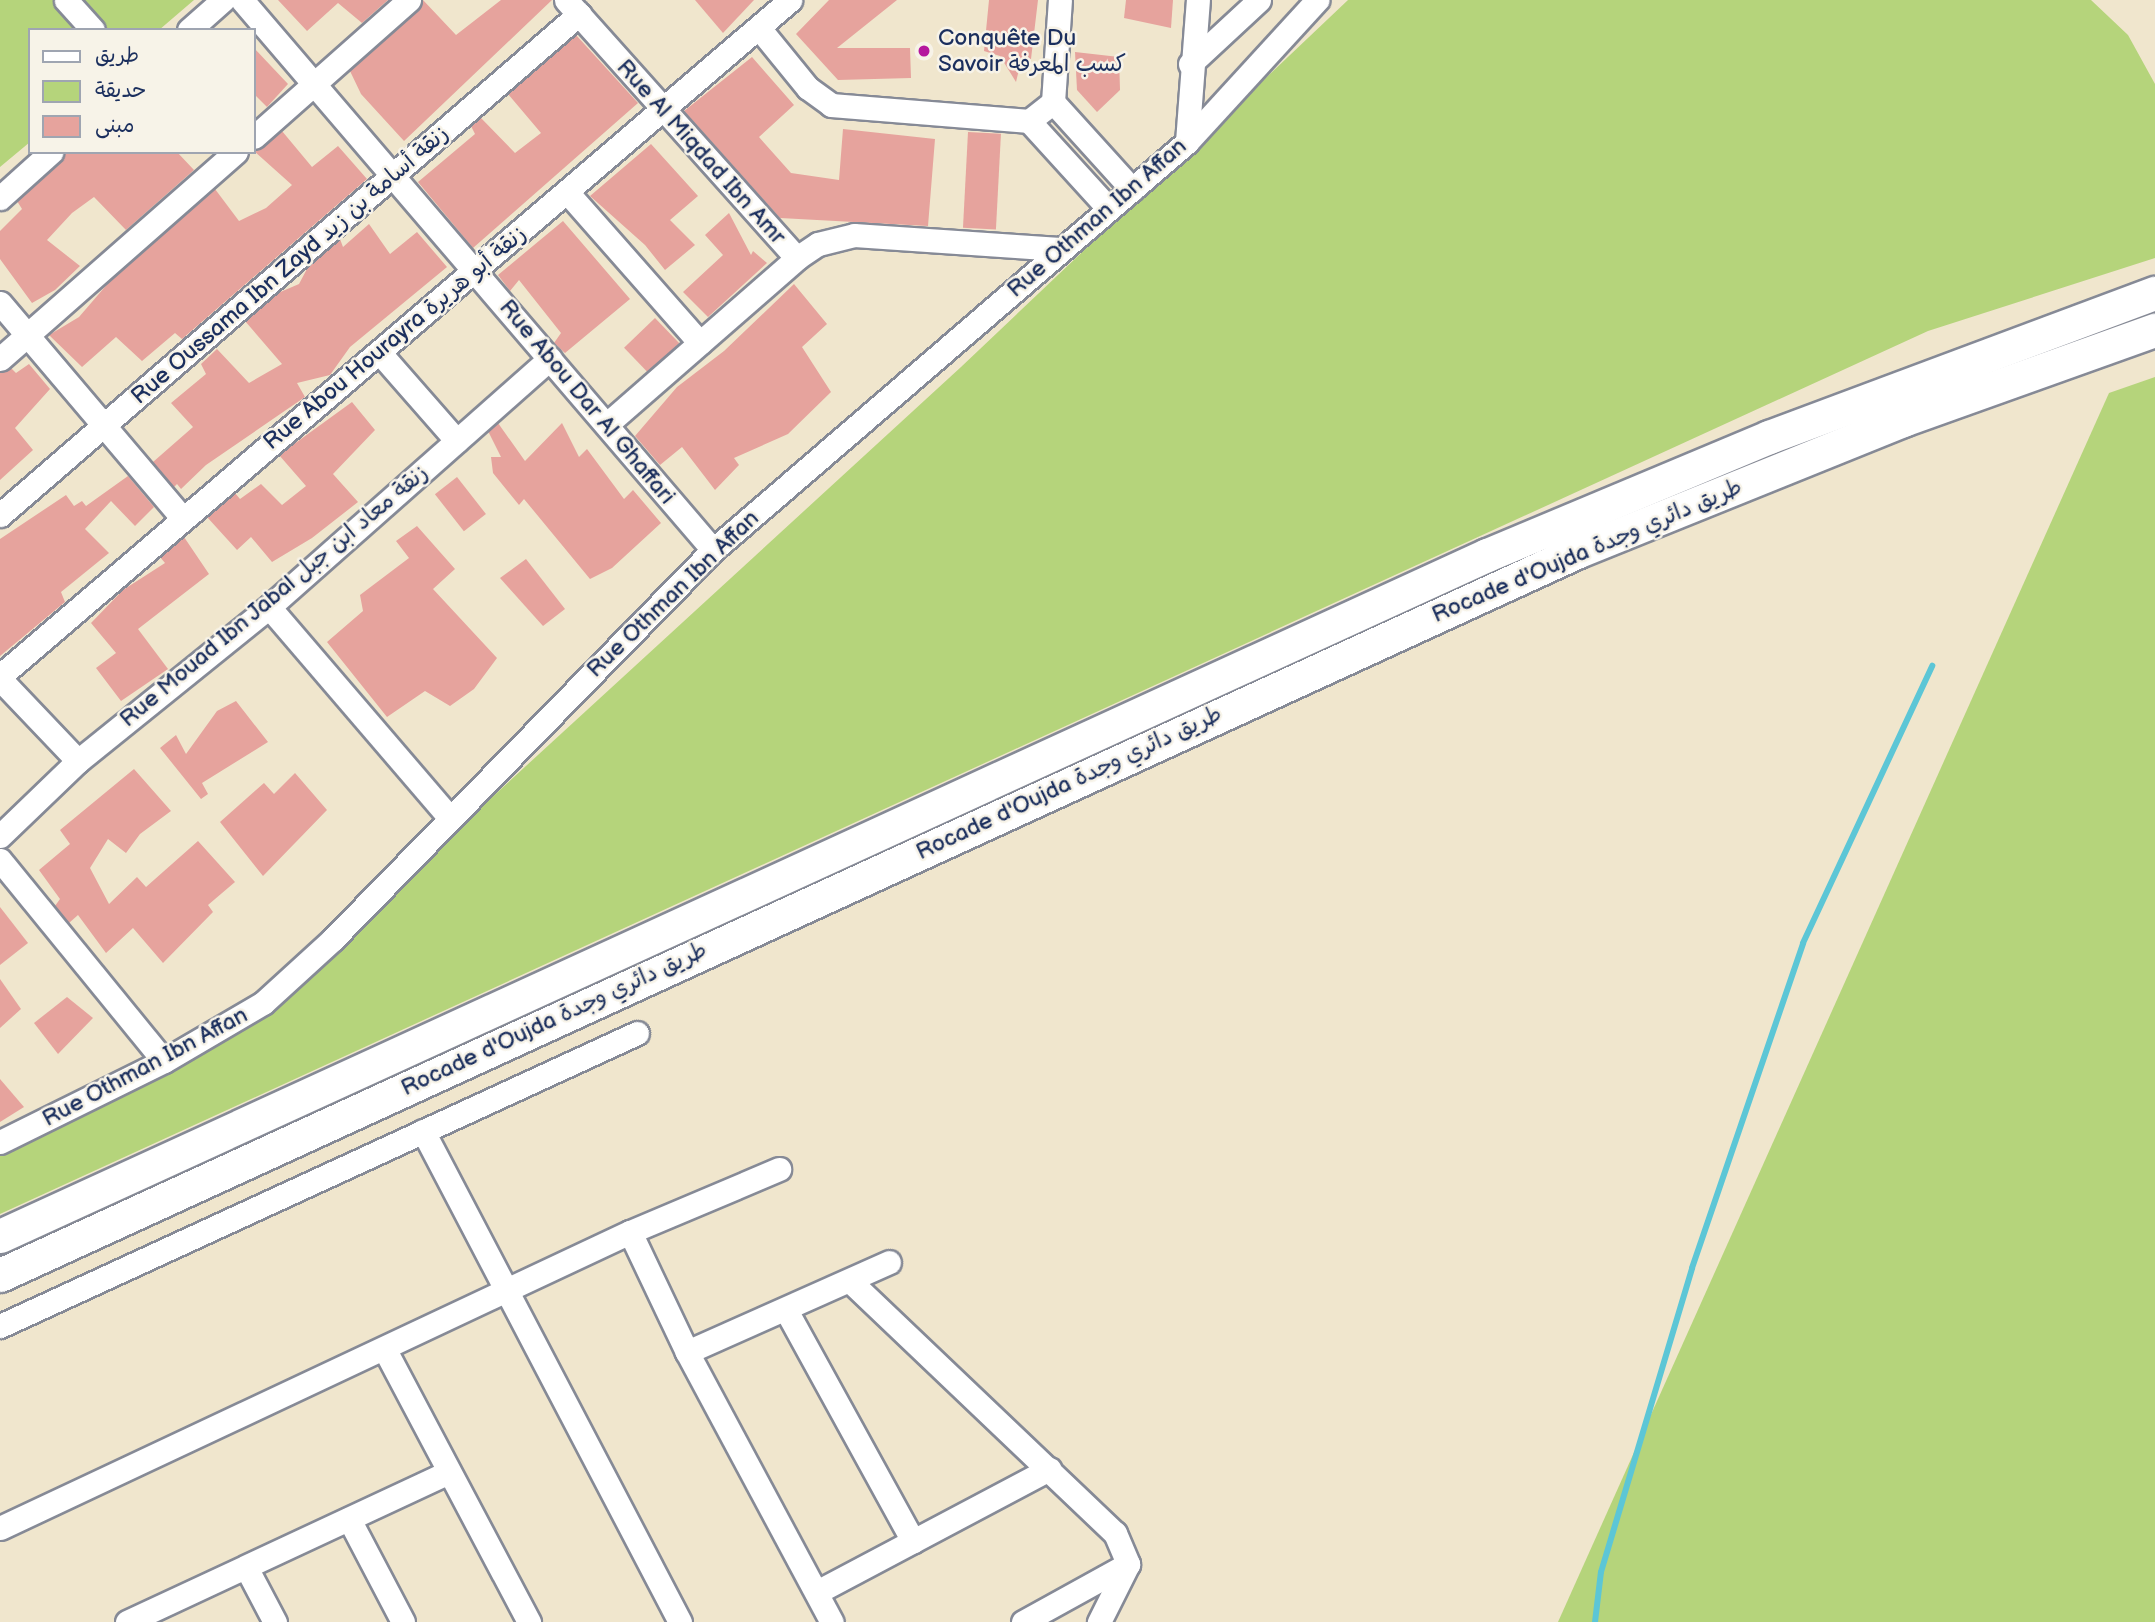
<!DOCTYPE html>
<html>
<head>
<meta charset="utf-8">
<style>
  body { margin:0 }
  #map { position:relative; width:2155px; height:1622px; overflow:hidden; background:#f0e6cd; font-family:"Balsamiq Sans","Playpen Sans Arabic",sans-serif }
  div>[style] { position:absolute }
  [style*='--x'] { left:calc(var(--x)*1px); top:calc(var(--y)*1px); width:calc(var(--w)*1px); rotate:calc(var(--a)*1deg) }
  .green>* { inset:0; background:#b5d47b }
  .stream>* { height:6px; margin:-3px; padding:0 3px; transform-origin:3px; border-radius:3px; background:#5cc6d6 }
  .building>* { inset:0; background:#e6a39d; transform-origin:0 0 }
  .roads { filter:drop-shadow(2px 0 #868a96) drop-shadow(-2px 0 #868a96) drop-shadow(0 2px #868a96) drop-shadow(0 -2px #868a96) }
  .minor>* { height:23px; margin:-11.5px; padding:0 11.5px; transform-origin:11.5px; border-radius:11.5px; background:#fff }
  .highway>* { height:33px; margin:-16.5px; padding:0 16.5px; transform-origin:16.5px; border-radius:16.5px; background:#fff }
  .dots>* { width:19px; height:19px; translate:-50% -50%; box-sizing:border-box; border:4px solid #f7f3e8; border-radius:50% }
  span { translate:-50% -50%; white-space:nowrap; text-align:center; line-height:1.15; -webkit-text-stroke:5px #f7f3e8; paint-order:stroke }
  .poi-label { font-size:23px; color:#1b2f5e }
  .left { translate:0 -50%; text-align:left }
  .street-label { font-size:23px; color:#1b2f5e }
  .legend { position:absolute; left:28px; top:28px; width:228px; height:126px; box-sizing:border-box; background:#f7f3e8; border:2px solid #9fa5b1; margin:0; padding:9px 12px; list-style:none; font-size:21px; color:#1b2f5e }
  .legend li { display:flex; align-items:center; gap:14px; height:35px }
  .legend b { width:35px; border:2px solid #9fa5b1 }
</style>
</head>
<body>
<div id="map">
  <div class="green">
    <div style="clip-path:polygon(0 0,194px 0,159px 30px,30px 30px,30px 142px,0 167px)"></div>
    <div style="clip-path:polygon(1348px 0,2091px 0,2128px 35px,2155px 84px,2155px 258px,1928px 331px,0 1214px,0 1145px,261px 1009px,961px 367px)"></div>
    <div style="clip-path:polygon(2155px 377px,2155px 1622px,1558px 1622px,2109px 393px)"></div>
  </div>
  <div class="stream">
    <div style="--x:1595;--y:1622;--w:50;--a:-83.2"></div>
    <div style="--x:1601;--y:1572;--w:317;--a:-73.3"></div>
    <div style="--x:1692;--y:1268;--w:343;--a:-71.1"></div>
    <div style="--x:1803;--y:943;--w:306;--a:-65"></div>
  </div>
  <div class="building">
    <div style="clip-path:polygon(278px 0,388px 0,362px 23px,338px 3px,307px 31px)"></div>
    <div style="clip-path:polygon(423px 0,456px 35px,501px 0,552px 0,404px 141px,361px 94px,350px 71px,418px 10px)"></div>
    <div style="clip-path:polygon(695px 0,754px 0,723px 33px)"></div>
    <div style="clip-path:polygon(829px 0,897px 0,837px 48px,910px 48px,911px 78px,838px 80px,796px 34px)"></div>
    <div style="clip-path:polygon(989px 0,1038px 0,1031px 59px,1022px 57px,1016px 82px,1000px 56px,984px 51px)"></div>
    <div style="clip-path:polygon(1126px 0,1173px 0,1171px 28px,1124px 18px)"></div>
    <div style="clip-path:polygon(576px 35px,638px 103px,473px 248px,418px 182px,475px 134px,471px 126px,481px 118px,515px 153px,541px 133px,508px 94px)"></div>
    <div style="clip-path:polygon(254px 48px,288px 84px,267px 107px,254px 94px)"></div>
    <div style="clip-path:polygon(1075px 52px,1119px 57px,1120px 90px,1097px 112px,1077px 90px)"></div>
    <div style="clip-path:polygon(752px 57px,794px 105px,759px 137px,791px 173px,839px 180px,843px 129px,935px 139px,928px 226px,780px 218px,684px 111px)"></div>
    <div style="clip-path:polygon(282px 131px,312px 167px,338px 146px,367px 179px,182px 339px,175px 333px,142px 361px,116px 337px,82px 367px,49px 335px,79px 317px,110px 281px,215px 189px,239px 221px,266px 208px,292px 185px,254px 151px)"></div>
    <div style="left:968px;top:132px;width:33px;height:96px;rotate:3deg"></div>
    <div style="clip-path:polygon(651px 144px,698px 196px,670px 220px,695px 245px,665px 270px,645px 245px,590px 196px)"></div>
    <div style="clip-path:polygon(67px 152px,177px 152px,194px 170px,126px 230px,94px 197px,72px 213px,47px 240px,80px 266px,55px 290px,32px 303px,0 259px,0 231px,22px 209px,17px 201px)"></div>
    <div style="clip-path:polygon(729px 213px,751px 255px,753px 251px,767px 263px,708px 317px,683px 292px,723px 255px,705px 235px)"></div>
    <div style="clip-path:polygon(563px 221px,630px 299px,565px 353px,554px 343px,561px 333px,519px 280px,510px 291px,498px 275px)"></div>
    <div style="clip-path:polygon(369px 224px,390px 254px,417px 232px,447px 267px,350px 347px,330px 375px,297px 383px,305px 397px,206px 465px,181px 489px,177px 484px,174px 487px,153px 462px,193px 427px,171px 403px,206px 374px,201px 364px,217px 349px,249px 383px,282px 364px,245px 321px,278px 293px,299px 284px,308px 267px,340px 239px,343px 247px)"></div>
    <div style="clip-path:polygon(794px 284px,827px 324px,802px 347px,831px 392px,788px 434px,734px 458px,739px 465px,715px 490px,682px 447px,660px 465px,635px 436px,677px 387px,724px 351px)"></div>
    <div style="left:655px;top:318px;width:35px;height:43px;rotate:46deg"></div>
    <div style="clip-path:polygon(29px 364px,50px 389px,15px 428px,33px 450px,0 480px,0 373px,11px 368px,16px 373px)"></div>
    <div style="clip-path:polygon(352px 402px,375px 430px,333px 474px,358px 502px,312px 538px,272px 562px,251px 537px,237px 550px,207px 517px,235px 493px,240px 499px,261px 484px,282px 505px,306px 486px,279px 455px)"></div>
    <div style="clip-path:polygon(498px 423px,525px 461px,562px 423px,579px 457px,587px 449px,624px 499px,633px 490px,661px 523px,612px 568px,590px 579px,524px 499px,519px 505px,493px 473px,491px 457px,501px 457px,488px 431px)"></div>
    <div style="clip-path:polygon(128px 476px,154px 507px,135px 526px,111px 501px,85px 529px,109px 553px,61px 592px,65px 602px,0 656px,0 539px,66px 495px,74px 506px,82px 501px,86px 506px)"></div>
    <div style="left:457px;top:477px;width:47px;height:28px;rotate:52deg"></div>
    <div style="clip-path:polygon(417px 526px,455px 569px,433px 589px,497px 658px,474px 689px,450px 706px,425px 691px,387px 717px,327px 642px,363px 611px,360px 595px,409px 558px,396px 541px)"></div>
    <div style="clip-path:polygon(184px 537px,209px 574px,138px 629px,168px 669px,121px 701px,96px 668px,116px 653px,91px 623px,123px 590px,165px 563px,160px 557px)"></div>
    <div style="clip-path:polygon(526px 559px,565px 609px,543px 626px,500px 578px)"></div>
    <div style="clip-path:polygon(236px 701px,268px 742px,202px 783px,208px 794px,201px 799px,160px 748px,176px 735px,186px 754px,217px 711px)"></div>
    <div style="clip-path:polygon(134px 769px,171px 811px,140px 834px,126px 853px,108px 839px,90px 868px,109px 904px,137px 877px,146px 887px,198px 841px,235px 882px,208px 905px,213px 912px,163px 963px,133px 928px,106px 953px,78px 915px,69px 923px,55px 906px,60px 899px,39px 870px,70px 844px,60px 830px)"></div>
    <div style="clip-path:polygon(295px 773px,327px 810px,263px 876px,220px 822px,264px 783px,274px 794px)"></div>
    <div style="clip-path:polygon(0 907px,28px 943px,0 965px)"></div>
    <div style="clip-path:polygon(0 979px,21px 1009px,0 1028px)"></div>
    <div style="clip-path:polygon(67px 997px,93px 1018px,58px 1054px,34px 1023px)"></div>
    <div style="clip-path:polygon(0 1079px,24px 1107px,0 1122px)"></div>
  </div>
  <div class="roads">
    <div class="minor">
      <div style="--x:66;--y:0;--w:40;--a:48"></div>
      <div style="--x:242;--y:0;--w:724;--a:49.42"></div>
      <div style="--x:566;--y:0;--w:346;--a:48.2"></div>
      <div style="--x:797;--y:258;--w:25;--a:-34"></div>
      <div style="--x:818;--y:244;--w:37;--a:-14"></div>
      <div style="--x:854;--y:235;--w:206;--a:3.9"></div>
      <div style="--x:759;--y:28;--w:77;--a:50.8"></div>
      <div style="--x:808;--y:88;--w:29;--a:36"></div>
      <div style="--x:831;--y:105;--w:199;--a:4.6"></div>
      <div style="--x:1029;--y:121;--w:31;--a:-38"></div>
      <div style="--x:1053;--y:102;--w:102;--a:-86.1"></div>
      <div style="--x:189;--y:30;--w:45;--a:-41.4"></div>
      <div style="--x:1190;--y:64;--w:94;--a:-42.8"></div>
      <div style="--x:1053;--y:102;--w:118;--a:47.8"></div>
      <div style="--x:1029;--y:121;--w:119;--a:47.7"></div>
      <div style="--x:254;--y:137;--w:207;--a:-41.5"></div>
      <div style="--x:1187;--y:142;--w:142;--a:-85.6"></div>
      <div style="--x:567;--y:192;--w:201;--a:48.6"></div>
      <div style="--x:0;--y:198;--w:69;--a:-42"></div>
      <div style="--x:0;--y:303;--w:283;--a:49.7"></div>
      <div style="--x:379;--y:352;--w:118;--a:48.8"></div>
      <div style="--x:0;--y:359;--w:314;--a:-41.3"></div>
      <div style="--x:607;--y:424;--w:252;--a:-41.1"></div>
      <div style="--x:0;--y:515;--w:766;--a:-40.87"></div>
      <div style="--x:269;--y:607;--w:278;--a:49.4"></div>
      <div style="--x:0;--y:676;--w:1040;--a:-40.55"></div>
      <div style="--x:0;--y:679;--w:113;--a:46.4"></div>
      <div style="--x:0;--y:836;--w:108;--a:-43.9"></div>
      <div style="--x:78;--y:761;--w:245;--a:-38.9"></div>
      <div style="--x:269;--y:607;--w:375;--a:-41.5"></div>
      <div style="--x:0;--y:860;--w:259;--a:50.8"></div>
      <div style="--x:423;--y:1131;--w:554;--a:62.37"></div>
      <div style="--x:0;--y:1142;--w:183;--a:-26.3"></div>
      <div style="--x:164;--y:1061;--w:115;--a:-30.4"></div>
      <div style="--x:263;--y:1003;--w:95;--a:-42.4"></div>
      <div style="--x:333;--y:939;--w:544;--a:-45.67"></div>
      <div style="--x:713;--y:550;--w:625;--a:-40.72"></div>
      <div style="--x:1187;--y:142;--w:193;--a:-47.5"></div>
      <div style="--x:630;--y:1232;--w:133;--a:64.6"></div>
      <div style="--x:687;--y:1352;--w:306;--a:61.8"></div>
      <div style="--x:850;--y:1281;--w:366;--a:43.6"></div>
      <div style="--x:1115;--y:1533;--w:34;--a:67"></div>
      <div style="--x:1128;--y:1564;--w:65;--a:116.6"></div>
      <div style="--x:786;--y:1310;--w:264;--a:61.2"></div>
      <div style="--x:0;--y:1326;--w:701;--a:-24.7"></div>
      <div style="--x:385;--y:1350;--w:308;--a:62.1"></div>
      <div style="--x:687;--y:1352;--w:221;--a:-24"></div>
      <div style="--x:349;--y:1519;--w:116;--a:62.3"></div>
      <div style="--x:0;--y:1528;--w:696;--a:-25.17"></div>
      <div style="--x:630;--y:1232;--w:162;--a:-22.9"></div>
      <div style="--x:247;--y:1569;--w:60;--a:62.2"></div>
      <div style="--x:817;--y:1592;--w:263;--a:-27.9"></div>
      <div style="--x:127;--y:1622;--w:355;--a:-25"></div>
      <div style="--x:1023;--y:1622;--w:120;--a:-28.9"></div>
    </div>
    <div class="highway">
      <div style="--x:0;--y:1236;--w:1636;--a:-24.61"></div>
      <div style="--x:1487;--y:555;--w:306;--a:-22.7"></div>
      <div style="--x:1769;--y:437;--w:412;--a:-20.5"></div>
      <div style="--x:0;--y:1275;--w:1734;--a:-24.64"></div>
      <div style="--x:1576;--y:552;--w:353;--a:-22"></div>
      <div style="--x:1903;--y:420;--w:268;--a:-19.7"></div>
    </div>
  </div>
  <div class="dots">
    <div style="left:924px;top:51px;background:#b5179e"></div>
  </div>
  <div class="poi-label">
    <span class="left" style="left:938px;top:51px">Conquête Du<br>Savoir كسب المعرفة</span>
  </div>
  <div class="street-label">
    <span style="left:701px;top:152px;rotate:48deg">Rue Al Miqdad Ibn Amr</span>
    <span style="left:1097px;top:218px;rotate:-41deg">Rue Othman Ibn Affan</span>
    <span style="left:290px;top:265px;rotate:-41deg">Rue Oussama Ibn Zayd زنقة أسامة بن زيد</span>
    <span style="left:395px;top:338px;rotate:-40deg">Rue Abou Hourayra زنقة أبو هريرة</span>
    <span style="left:587px;top:402px;rotate:50deg">Rue Abou Dar Al Ghaffari</span>
    <span style="left:1587px;top:551px;rotate:-23deg">Rocade d'Oujda طريق دائري وجدة</span>
    <span style="left:673px;top:594px;rotate:-44deg">Rue Othman Ibn Affan</span>
    <span style="left:274px;top:596px;rotate:-40deg">Rue Mouad Ibn Jabal زنقة معاد ابن جبل</span>
    <span style="left:1069px;top:783px;rotate:-25deg">Rocade d'Oujda طريق دائري وجدة</span>
    <span style="left:554px;top:1019px;rotate:-25deg">Rocade d'Oujda طريق دائري وجدة</span>
    <span style="left:145px;top:1067px;rotate:-28deg">Rue Othman Ibn Affan</span>
  </div>
  <ul class="legend">
  <li><b style="height:9px;background:#fff"></b>طريق</li>
  <li><b style="height:19px;background:#b5d47b"></b>حديقة</li>
  <li><b style="height:19px;background:#e6a39d"></b>مبنى</li>
  </ul>
</div>
</body>
</html>
